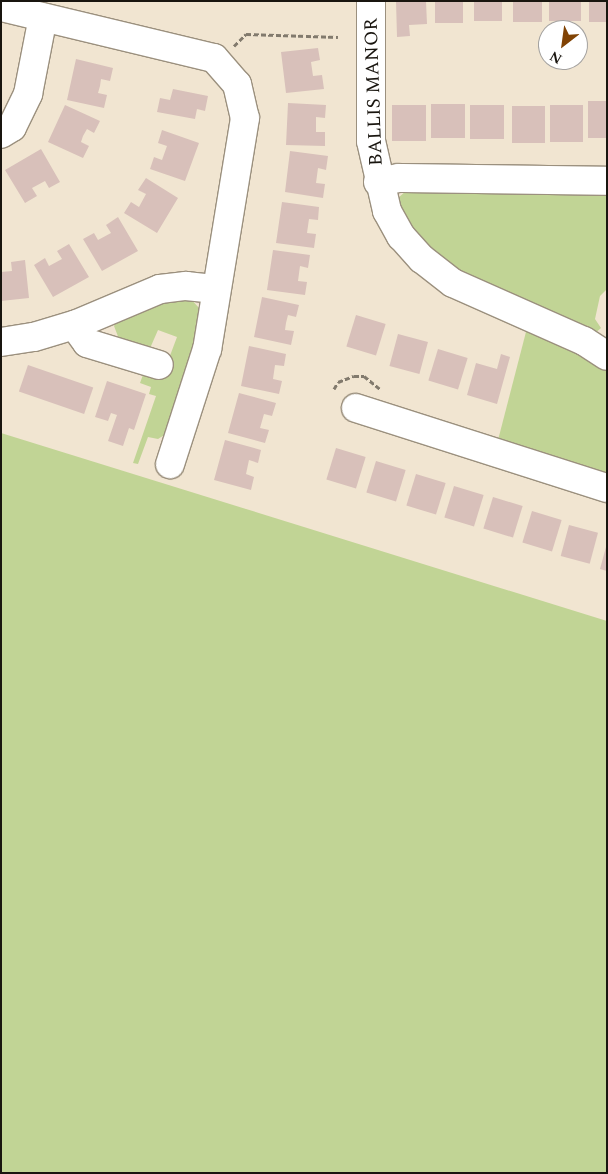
<!DOCTYPE html>
<html>
<head>
<meta charset="utf-8">
<style>
  body { margin:0 }
  #map { position:relative; width:608px; height:1174px; overflow:hidden; background:#f1e5d1; font-family:Spectral,serif }
  div>[style] { position:absolute }
  [style*='--x'] { left:calc(var(--x)*1px); top:calc(var(--y)*1px); width:calc(var(--w)*1px); rotate:calc(var(--a)*1deg) }
  .green>* { inset:0; background:#c1d495 }
  .building>* { inset:0; background:#d8c0ba; transform-origin:0 0 }
  .path>* { height:3px; margin-top:-1.5px; transform-origin:0; background:repeating-linear-gradient(90deg,#827a6d 0 5px,transparent 0 7.5px) }
  .roads { filter:drop-shadow(1px 0 #9b907e) drop-shadow(-1px 0 #9b907e) drop-shadow(0 1px #9b907e) drop-shadow(0 -1px #9b907e) }
  .minor>* { height:28px; margin:-14px; padding:0 14px; transform-origin:14px; border-radius:14px; background:#fff }
  span { translate:-50% -50%; white-space:nowrap; text-align:center; line-height:1.15; -webkit-text-stroke:4px #fff; paint-order:stroke }
  .street-label { font-size:19px; color:#19150f }
  .frame { position:absolute; inset:0; border:2px solid #19150f; pointer-events:none }
  .north { position:absolute; left:538px; top:20px; width:50px; height:50px; box-sizing:border-box; background:#fff; border:1px solid #a3a19f; border-radius:50%; rotate:210deg; font-size:14px; font-weight:700; line-height:20px; text-align:center; color:#19150f }
  .north::after { content:''; display:block; margin:auto; width:18px; height:22px; background:#814304; clip-path:polygon(50% 0,100% 100%,50% 72%,0 100%) }
</style>
</head>
<body>
<div id="map">
  <div class="green">
    <div style="clip-path:polygon(406px 191px,607px 192px,607px 289px,600px 296px,595px 319px,601px 328px,593px 335px,470px 282px,425px 251px,396px 207px,398px 198px)"></div>
    <div style="clip-path:polygon(173px 295px,190px 298px,199px 308px,202px 323px,169px 432px,158px 439px,148px 437px,138px 464px,133px 463px,156px 396px,149px 394px,151px 387px,140px 383px,144px 372px,162px 377px,177px 337px,158px 330px,151px 346px,143px 348px,119px 339px,114px 326px,119px 317px)"></div>
    <div style="clip-path:polygon(527px 328px,607px 367px,607px 480px,497px 444px)"></div>
    <div style="clip-path:polygon(1px 433px,607px 621px,607px 1173px,1px 1173px)"></div>
  </div>
  <div class="building">
    <div style="clip-path:polygon(396px 1px,426px 1px,427px 24px,409px 25px,410px 36px,397px 37px)"></div>
    <div style="left:435px;top:1px;width:28px;height:22px"></div>
    <div style="left:474px;top:1px;width:28px;height:20px"></div>
    <div style="left:513px;top:1px;width:29px;height:21px"></div>
    <div style="left:549px;top:1px;width:32px;height:20px"></div>
    <div style="left:589px;top:1px;width:18px;height:21px"></div>
    <div style="clip-path:polygon(318px 48px,320px 60px,311px 62px,313px 76px,322px 75px,324px 89px,286px 93px,281px 52px)"></div>
    <div style="clip-path:polygon(76px 59px,113px 68px,110px 81px,101px 79px,100px 86px,98px 93px,107px 95px,104px 108px,67px 100px)"></div>
    <div style="clip-path:polygon(173px 89px,208px 96px,205px 111px,197px 109px,195px 119px,157px 112px,160px 98px,170px 100px)"></div>
    <div style="left:588px;top:101px;width:19px;height:37px"></div>
    <div style="clip-path:polygon(288px 103px,326px 105px,325px 118px,316px 117px,316px 132px,325px 132px,325px 146px,286px 145px)"></div>
    <div style="left:465px;top:104px;width:34px;height:34px;rotate:90deg"></div>
    <div style="clip-path:polygon(65px 105px,100px 121px,94px 133px,87px 129px,83px 136px,81px 142px,89px 146px,83px 158px,48px 142px)"></div>
    <div style="left:392px;top:105px;width:34px;height:36px"></div>
    <div style="left:504px;top:105px;width:34px;height:34px;rotate:90deg"></div>
    <div style="left:550px;top:105px;width:33px;height:37px"></div>
    <div style="left:512px;top:106px;width:33px;height:37px"></div>
    <div style="clip-path:polygon(162px 130px,199px 143px,185px 181px,150px 169px,154px 157px,162px 160px,167px 146px,158px 143px)"></div>
    <div style="clip-path:polygon(41px 149px,60px 182px,49px 188px,45px 181px,32px 188px,37px 196px,25px 203px,5px 170px)"></div>
    <div style="clip-path:polygon(290px 151px,328px 156px,326px 170px,318px 168px,316px 183px,325px 184px,323px 198px,285px 192px)"></div>
    <div style="clip-path:polygon(146px 178px,178px 198px,157px 233px,124px 213px,131px 202px,139px 207px,146px 194px,138px 190px)"></div>
    <div style="clip-path:polygon(282px 202px,319px 207px,318px 220px,309px 219px,307px 233px,316px 234px,314px 248px,276px 243px)"></div>
    <div style="clip-path:polygon(118px 217px,138px 251px,102px 271px,83px 239px,94px 233px,98px 240px,111px 233px,106px 225px)"></div>
    <div style="clip-path:polygon(69px 244px,89px 277px,53px 297px,34px 265px,45px 258px,49px 266px,62px 259px,57px 251px)"></div>
    <div style="clip-path:polygon(273px 250px,310px 255px,308px 268px,300px 266px,298px 281px,307px 282px,305px 295px,267px 290px)"></div>
    <div style="clip-path:polygon(25px 260px,29px 298px,1px 301px,1px 272px,12px 271px,11px 262px)"></div>
    <div style="clip-path:polygon(262px 297px,299px 305px,296px 317px,288px 315px,286px 323px,285px 330px,294px 331px,291px 345px,254px 337px)"></div>
    <div style="left:356px;top:315px;width:31px;height:33px;rotate:17deg"></div>
    <div style="left:398px;top:334px;width:31px;height:33px;rotate:15deg"></div>
    <div style="clip-path:polygon(249px 346px,286px 354px,284px 366px,275px 365px,273px 379px,282px 381px,279px 394px,241px 386px)"></div>
    <div style="left:438px;top:349px;width:31px;height:33px;rotate:17deg"></div>
    <div style="clip-path:polygon(501px 354px,510px 357px,497px 404px,467px 395px,476px 363px,497px 369px)"></div>
    <div style="left:28px;top:365px;width:69px;height:28px;rotate:19deg"></div>
    <div style="clip-path:polygon(107px 381px,146px 394px,134px 430px,129px 428px,123px 446px,108px 441px,117px 415px,111px 413px,108px 421px,95px 417px)"></div>
    <div style="clip-path:polygon(239px 393px,276px 403px,272px 416px,264px 414px,260px 428px,269px 430px,265px 443px,228px 433px)"></div>
    <div style="clip-path:polygon(225px 440px,261px 450px,258px 463px,249px 460px,246px 474px,254px 477px,251px 490px,214px 480px)"></div>
    <div style="left:336px;top:448px;width:31px;height:33px;rotate:17deg"></div>
    <div style="left:376px;top:461px;width:31px;height:33px;rotate:17deg"></div>
    <div style="left:416px;top:474px;width:31px;height:33px;rotate:17deg"></div>
    <div style="left:454px;top:486px;width:31px;height:33px;rotate:17deg"></div>
    <div style="left:493px;top:497px;width:31px;height:33px;rotate:17deg"></div>
    <div style="left:532px;top:511px;width:31px;height:33px;rotate:17deg"></div>
    <div style="left:569px;top:525px;width:30px;height:32px;rotate:15deg"></div>
    <div style="clip-path:polygon(606px 547px,607px 547px,607px 571px,600px 569px)"></div>
  </div>
  <div class="path">
    <div style="--x:234;--y:46;--w:17;--a:-45"></div>
    <div style="--x:246;--y:34;--w:92;--a:1.9"></div>
    <div style="--x:334;--y:389;--w:8;--a:-60"></div>
    <div style="--x:338;--y:382;--w:17;--a:-21"></div>
    <div style="--x:354;--y:376;--w:10;--a:0"></div>
    <div style="--x:364;--y:376;--w:22;--a:39"></div>
  </div>
  <div class="roads">
    <div class="minor">
      <div style="--x:371;--y:1;--w:140;--a:90"></div>
      <div style="--x:371;--y:141;--w:72;--a:77.1"></div>
      <div style="--x:387;--y:211;--w:29;--a:61"></div>
      <div style="--x:401;--y:236;--w:31;--a:48"></div>
      <div style="--x:422;--y:259;--w:39;--a:38"></div>
      <div style="--x:453;--y:283;--w:143;--a:23.9"></div>
      <div style="--x:584;--y:341;--w:27;--a:33"></div>
      <div style="--x:1;--y:7;--w:219;--a:13.5"></div>
      <div style="--x:214;--y:58;--w:35;--a:49"></div>
      <div style="--x:237;--y:84;--w:35;--a:77"></div>
      <div style="--x:245;--y:118;--w:234;--a:99.3"></div>
      <div style="--x:207;--y:349;--w:121;--a:107.8"></div>
      <div style="--x:1;--y:134;--w:13;--a:-32"></div>
      <div style="--x:12;--y:127;--w:37;--a:-64"></div>
      <div style="--x:28;--y:94;--w:78;--a:-79"></div>
      <div style="--x:378;--y:182;--w:21;--a:-11"></div>
      <div style="--x:399;--y:178;--w:208;--a:0.8"></div>
      <div style="--x:74;--y:325;--w:22;--a:54"></div>
      <div style="--x:87;--y:343;--w:75;--a:17"></div>
      <div style="--x:1;--y:342;--w:33;--a:-9"></div>
      <div style="--x:34;--y:337;--w:45;--a:-16.8"></div>
      <div style="--x:77;--y:324;--w:90;--a:-22.9"></div>
      <div style="--x:160;--y:289;--w:26;--a:-7"></div>
      <div style="--x:186;--y:286;--w:30;--a:6"></div>
      <div style="--x:356;--y:408;--w:263;--a:17.7"></div>
    </div>
  </div>
  <div class="street-label">
    <span style="left:374px;top:92px;rotate:-92deg">BALLIS MANOR</span>
  </div>
  <div class="frame"></div>
  <div class="north">N</div>
</div>
</body>
</html>
